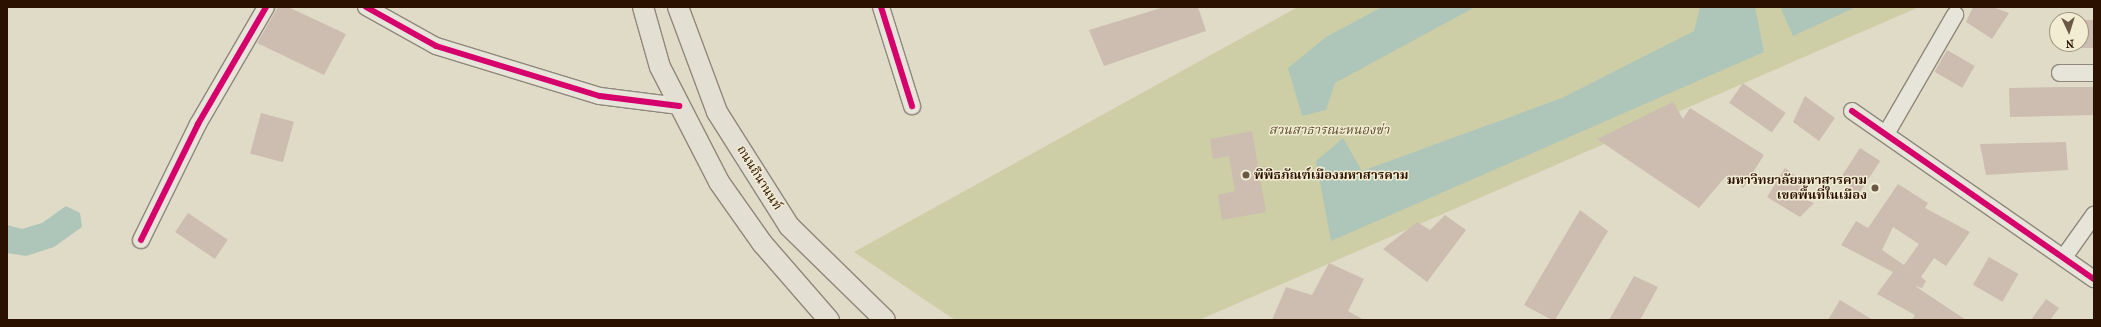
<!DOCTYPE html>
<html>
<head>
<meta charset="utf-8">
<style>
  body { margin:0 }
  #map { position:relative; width:2101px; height:327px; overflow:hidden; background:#e0dbc6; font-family:"IM FELL French Canon","Noto Serif Thai",serif }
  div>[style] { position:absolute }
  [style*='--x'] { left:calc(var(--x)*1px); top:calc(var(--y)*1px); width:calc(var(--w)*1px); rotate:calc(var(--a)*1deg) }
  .green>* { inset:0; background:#cdcda6 }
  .water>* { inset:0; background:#aec6b9 }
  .building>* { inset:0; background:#cdbdb0; transform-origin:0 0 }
  .roads { filter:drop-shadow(1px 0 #8f887b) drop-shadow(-1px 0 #8f887b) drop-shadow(0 1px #8f887b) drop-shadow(0 -1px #8f887b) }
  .minor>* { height:16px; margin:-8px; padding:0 8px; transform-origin:8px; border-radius:8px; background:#e7e4da }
  .major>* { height:20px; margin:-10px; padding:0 10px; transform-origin:10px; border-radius:10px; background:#e3dfd3 }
  .cycleway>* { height:6px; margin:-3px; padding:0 3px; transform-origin:3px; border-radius:3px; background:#d6006c }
  .dots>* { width:11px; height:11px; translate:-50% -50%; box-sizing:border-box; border:2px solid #f2ecd3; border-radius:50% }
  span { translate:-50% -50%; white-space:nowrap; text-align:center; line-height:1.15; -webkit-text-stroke:3px #f2ecd3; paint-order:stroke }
  .park-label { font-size:13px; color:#5e4f31; font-style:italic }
  .poi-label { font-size:13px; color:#2b1100; font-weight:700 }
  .left { translate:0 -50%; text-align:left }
  .right { translate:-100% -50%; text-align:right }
  .street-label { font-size:13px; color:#2b1100 }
  .frame { position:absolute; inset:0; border:8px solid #2b1100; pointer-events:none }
  .north { position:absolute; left:2049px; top:12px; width:40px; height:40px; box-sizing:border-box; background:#f2ecd3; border:1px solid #a2947f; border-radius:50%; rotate:176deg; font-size:11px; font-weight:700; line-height:16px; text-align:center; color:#2b1100 }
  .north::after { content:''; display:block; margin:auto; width:14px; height:18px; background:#6a5845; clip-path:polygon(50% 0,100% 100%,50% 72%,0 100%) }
</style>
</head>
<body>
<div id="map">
  <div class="green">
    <div style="clip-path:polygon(1298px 7px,1919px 7px,1199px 320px,955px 320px,854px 252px)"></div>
  </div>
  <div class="water">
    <div style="clip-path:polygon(1382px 7px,1475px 7px,1335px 83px,1326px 110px,1302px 116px,1288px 68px,1326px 37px)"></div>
    <div style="clip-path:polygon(1700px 7px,1755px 7px,1764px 52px,1331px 241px,1316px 161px,1343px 138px,1362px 171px,1562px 98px,1694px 31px)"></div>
    <div style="clip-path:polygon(1784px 7px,1856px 7px,1793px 36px,1781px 9px)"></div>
    <div style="clip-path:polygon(66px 206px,80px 213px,82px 227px,54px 247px,26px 256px,7px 253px,7px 225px,22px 229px,42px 223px)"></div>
  </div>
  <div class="building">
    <div style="clip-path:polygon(278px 7px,288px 7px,346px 34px,324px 75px,257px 43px)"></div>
    <div style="clip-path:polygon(1164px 7px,1198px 7px,1206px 31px,1104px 66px,1089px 30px)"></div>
    <div style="clip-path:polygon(1973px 7px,1993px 7px,2009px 13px,1992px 39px,1966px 22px)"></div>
    <div style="left:2094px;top:20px;width:28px;height:13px;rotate:90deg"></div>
    <div style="left:1947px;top:50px;width:32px;height:25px;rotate:30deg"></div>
    <div style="left:1743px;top:83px;width:52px;height:24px;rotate:35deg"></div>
    <div style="clip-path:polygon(2064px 87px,2094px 87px,2094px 115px,2010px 117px,2009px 88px)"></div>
    <div style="clip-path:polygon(1805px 96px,1835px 118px,1819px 141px,1793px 122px)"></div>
    <div style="clip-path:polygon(1673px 102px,1683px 119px,1690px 108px,1764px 155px,1743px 188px,1726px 176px,1699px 208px,1597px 139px)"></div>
    <div style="left:261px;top:113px;width:34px;height:42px;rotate:15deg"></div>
    <div style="clip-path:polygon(1252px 131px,1266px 212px,1222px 220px,1218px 195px,1235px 191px,1229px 156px,1213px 159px,1210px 139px)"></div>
    <div style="clip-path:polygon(2066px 142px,2068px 170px,1986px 175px,1980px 144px)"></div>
    <div style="left:1860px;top:148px;width:24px;height:39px;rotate:33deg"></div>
    <div style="clip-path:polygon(1785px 168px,1808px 185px,1800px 197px,1814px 203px,1800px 217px,1767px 197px)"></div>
    <div style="clip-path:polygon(evenodd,1898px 184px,1928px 203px,1925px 208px,1970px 232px,1946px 266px,1934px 258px,1921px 277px,1926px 281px,1922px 288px,1915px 286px,1966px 320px,1912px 320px,1915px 315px,1877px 294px,1893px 272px,1841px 245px,1856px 221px,1868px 228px,1898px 184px,1893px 227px,1919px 244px,1904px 265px,1882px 250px,1893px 227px)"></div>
    <div style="clip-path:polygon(1580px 210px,1608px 231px,1555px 320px,1552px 320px,1524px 305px)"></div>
    <div style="left:188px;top:213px;width:48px;height:23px;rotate:34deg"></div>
    <div style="clip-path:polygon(1445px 215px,1466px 230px,1427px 282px,1383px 249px,1417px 222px,1430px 230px)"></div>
    <div style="left:1989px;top:257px;width:34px;height:32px;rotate:30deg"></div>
    <div style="clip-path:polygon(1329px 263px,1364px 279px,1348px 311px,1364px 320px,1272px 320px,1286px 287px,1312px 295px)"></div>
    <div style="clip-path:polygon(1634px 276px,1658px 287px,1640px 320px,1609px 320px)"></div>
    <div style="clip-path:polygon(2046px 299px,2059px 308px,2050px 320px,2031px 320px)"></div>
    <div style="clip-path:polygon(1840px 300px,1873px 320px,1828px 320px)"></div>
  </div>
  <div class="roads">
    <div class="minor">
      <div style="--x:366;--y:7;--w:80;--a:29.1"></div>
      <div style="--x:436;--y:46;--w:171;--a:17"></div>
      <div style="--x:600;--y:96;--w:80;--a:7.2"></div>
      <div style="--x:881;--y:7;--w:104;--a:72.6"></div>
      <div style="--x:2060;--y:73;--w:34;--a:0"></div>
      <div style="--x:1852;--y:111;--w:295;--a:34.8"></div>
      <div style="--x:1886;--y:134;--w:138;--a:-59.9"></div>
      <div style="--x:141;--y:240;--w:129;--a:-63.8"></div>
      <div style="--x:198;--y:124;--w:135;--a:-59.8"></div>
      <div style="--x:2064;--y:257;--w:52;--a:-54.5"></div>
    </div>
    <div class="major">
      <div style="--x:643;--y:7;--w:62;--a:74.2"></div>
      <div style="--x:660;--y:67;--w:129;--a:62.8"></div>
      <div style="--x:719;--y:182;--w:75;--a:54.8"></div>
      <div style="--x:762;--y:243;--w:102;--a:49"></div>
      <div style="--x:678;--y:7;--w:112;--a:69.6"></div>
      <div style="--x:717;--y:112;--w:135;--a:57.7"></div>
      <div style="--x:789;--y:226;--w:134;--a:44.4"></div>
    </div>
  </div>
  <div class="cycleway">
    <div style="--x:366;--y:7;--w:80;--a:29.1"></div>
    <div style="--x:436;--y:46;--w:171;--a:17"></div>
    <div style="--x:600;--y:96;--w:80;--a:7.2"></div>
    <div style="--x:881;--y:7;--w:104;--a:72.6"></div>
    <div style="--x:1852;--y:111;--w:295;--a:34.8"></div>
    <div style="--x:141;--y:240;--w:129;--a:-63.8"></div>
    <div style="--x:198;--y:124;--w:135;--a:-59.8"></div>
  </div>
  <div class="dots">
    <div style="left:1246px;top:175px;background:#6a5845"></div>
    <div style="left:1875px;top:188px;background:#6a5845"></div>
  </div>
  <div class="park-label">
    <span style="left:1329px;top:130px">สวนสาธารณะหนองข่า</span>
  </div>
  <div class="poi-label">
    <span class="left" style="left:1254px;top:175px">พิพิธภัณฑ์เมืองมหาสารคาม</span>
    <span class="right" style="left:1867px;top:188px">มหาวิทยาลัยมหาสารคาม<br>เขตพื้นที่ในเมือง</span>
  </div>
  <div class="street-label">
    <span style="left:759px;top:178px;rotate:58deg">ถนนถีนานนท์</span>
  </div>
  <div class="frame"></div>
  <div class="north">N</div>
</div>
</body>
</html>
